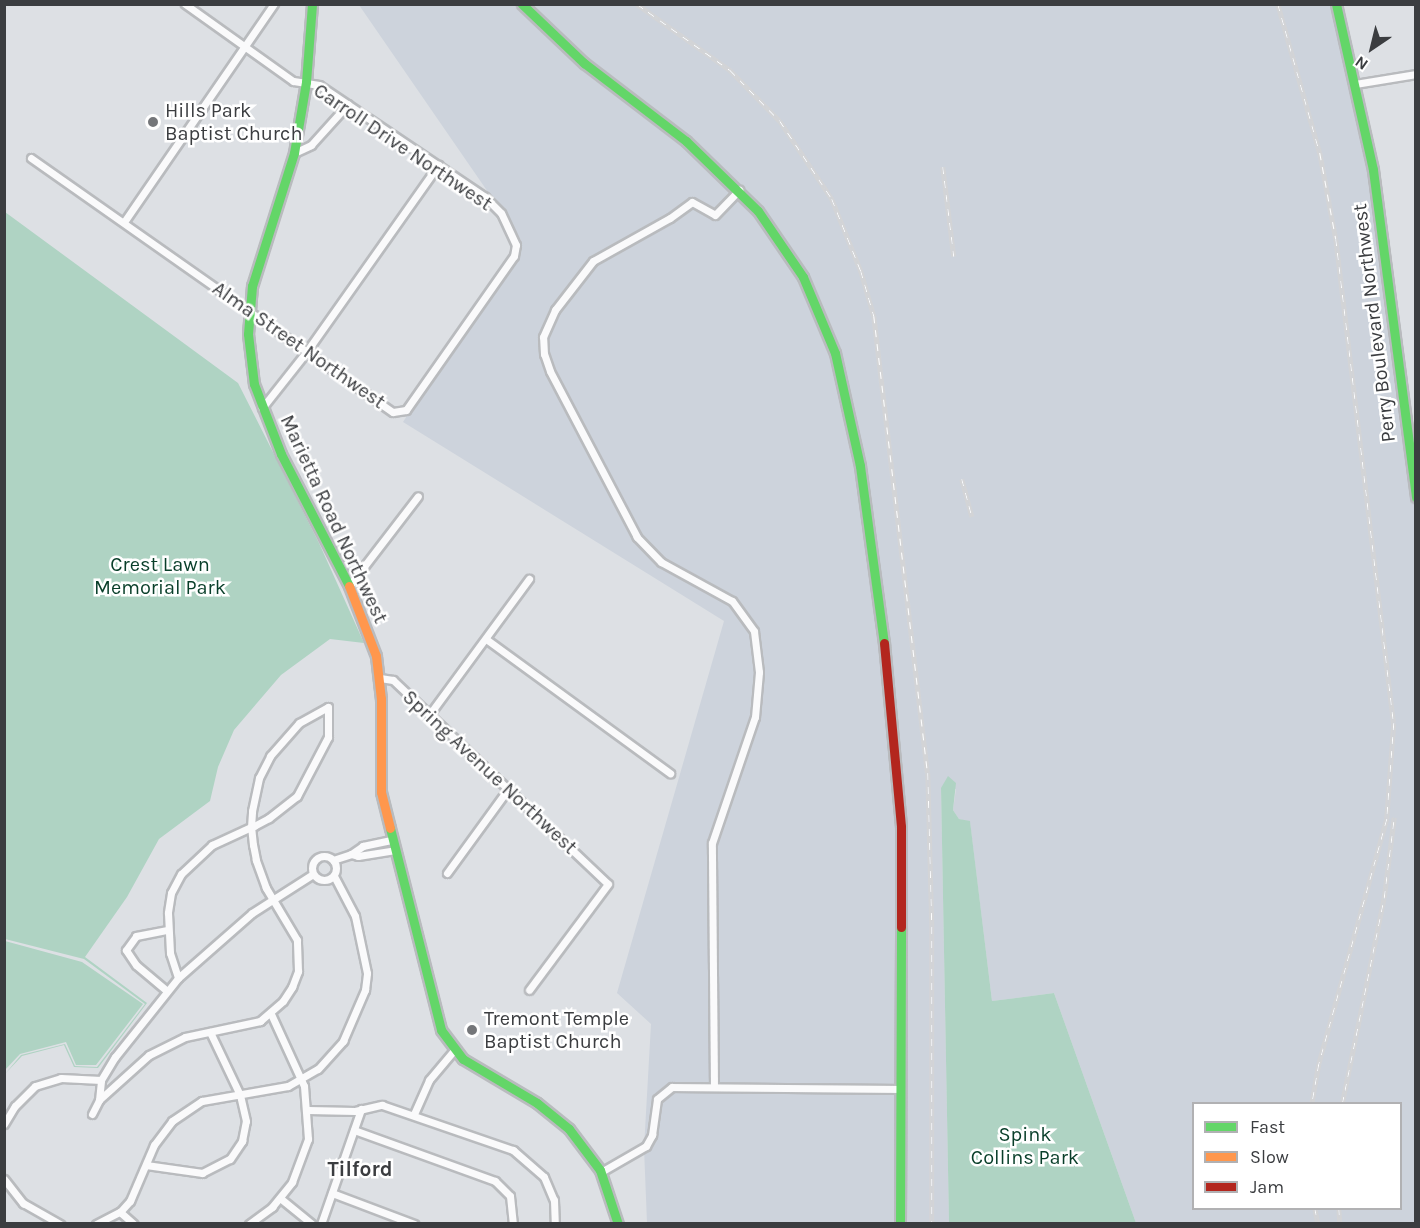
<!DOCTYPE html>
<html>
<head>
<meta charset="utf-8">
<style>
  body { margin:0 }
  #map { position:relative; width:1420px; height:1228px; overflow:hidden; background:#dde0e4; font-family:Karla,sans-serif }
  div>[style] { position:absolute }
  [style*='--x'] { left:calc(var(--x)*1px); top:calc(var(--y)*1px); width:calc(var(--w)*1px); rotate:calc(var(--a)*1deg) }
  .built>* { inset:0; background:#cdd3dc }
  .green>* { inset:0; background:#afd3c3 }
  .roads { filter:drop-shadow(2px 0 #b9bbbe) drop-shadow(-2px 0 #b9bbbe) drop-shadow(0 2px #b9bbbe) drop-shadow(0 -2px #b9bbbe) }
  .street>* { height:7px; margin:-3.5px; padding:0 3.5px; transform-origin:3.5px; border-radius:3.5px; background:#fafafb }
  .street>.ring { margin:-3.5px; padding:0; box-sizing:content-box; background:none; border:7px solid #fafafb; border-radius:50% }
  .fast>* { height:9px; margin:-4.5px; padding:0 4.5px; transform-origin:4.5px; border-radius:4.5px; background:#63d668 }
  .slow>* { height:9px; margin:-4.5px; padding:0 4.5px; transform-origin:4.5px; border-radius:4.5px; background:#ff974d }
  .jam>* { height:9px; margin:-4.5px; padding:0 4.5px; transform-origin:4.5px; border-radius:4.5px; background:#b3261e }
  .rail>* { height:4.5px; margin-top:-2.25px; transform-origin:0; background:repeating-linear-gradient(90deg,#fff 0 7px,#d3d4d6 0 14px); box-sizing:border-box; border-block:2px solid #d3d4d6 }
  .dots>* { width:16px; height:16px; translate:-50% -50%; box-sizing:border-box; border:3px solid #fff; border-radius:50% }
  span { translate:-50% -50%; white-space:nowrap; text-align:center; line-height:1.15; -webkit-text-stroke:5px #fff; paint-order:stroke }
  .poi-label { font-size:20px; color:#3b3d40 }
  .left { translate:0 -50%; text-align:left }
  .street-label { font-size:20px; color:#3b3d40 }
  .park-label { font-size:20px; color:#083e29 }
  .neighbourhood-label { font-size:21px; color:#3b3d40; font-weight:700 }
  .frame { position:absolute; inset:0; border:6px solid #3b3d40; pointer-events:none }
  .legend { position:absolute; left:1192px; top:1102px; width:210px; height:108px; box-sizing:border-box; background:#fff; border:2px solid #b1b1b3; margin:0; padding:8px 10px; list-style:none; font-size:18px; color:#3b3d40 }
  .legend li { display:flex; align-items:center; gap:12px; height:30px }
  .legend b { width:30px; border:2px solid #b1b1b3 }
  .north { position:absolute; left:1342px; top:18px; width:60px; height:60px; -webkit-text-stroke:4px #fff; paint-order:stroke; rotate:215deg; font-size:16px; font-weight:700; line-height:24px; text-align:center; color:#3b3d40 }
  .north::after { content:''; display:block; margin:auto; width:21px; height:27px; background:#3b3d40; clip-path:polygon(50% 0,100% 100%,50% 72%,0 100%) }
</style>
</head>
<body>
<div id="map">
  <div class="built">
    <div style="clip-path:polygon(evenodd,359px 5px,1337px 5px,1358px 88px,1415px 459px,1415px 1223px,1136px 1223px,1054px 993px,992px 1001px,970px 822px,959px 819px,953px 810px,956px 789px,941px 788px,949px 1223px,647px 1223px,644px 1148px,651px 1024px,617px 993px,724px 621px,403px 422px,521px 240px,359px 5px,1194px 1104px,1400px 1104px,1400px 1208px,1194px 1208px,1194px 1104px)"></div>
  </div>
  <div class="green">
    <div style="clip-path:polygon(5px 212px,238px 383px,319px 543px,364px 643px,330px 639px,281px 675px,234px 730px,218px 767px,210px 801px,159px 839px,127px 897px,85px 957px,147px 1003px,98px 1068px,74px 1067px,64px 1045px,22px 1056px,5px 1074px,21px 1055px,65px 1044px,75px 1066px,97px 1067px,145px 1004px,84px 959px,5px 939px)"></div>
    <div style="clip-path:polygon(948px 776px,956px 783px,953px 810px,959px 819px,970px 821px,992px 1001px,1054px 993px,1136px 1223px,949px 1223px,941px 788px)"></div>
    <div style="clip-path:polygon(5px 941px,82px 962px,143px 1004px,96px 1065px,76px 1065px,66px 1042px,20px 1054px,5px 1070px)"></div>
  </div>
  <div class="roads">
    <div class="street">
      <div style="--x:1355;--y:84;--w:62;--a:-9.3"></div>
      <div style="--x:294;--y:153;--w:19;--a:-25"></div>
      <div style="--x:311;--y:145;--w:55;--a:-47.9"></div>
      <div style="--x:31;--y:158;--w:442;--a:35.1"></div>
      <div style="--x:393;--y:412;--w:13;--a:-9"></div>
      <div style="--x:406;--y:410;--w:188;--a:-55"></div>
      <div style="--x:514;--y:256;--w:11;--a:-80"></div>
      <div style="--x:516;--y:245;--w:35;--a:-115"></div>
      <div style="--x:501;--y:213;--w:23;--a:-135"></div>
      <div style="--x:485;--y:197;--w:200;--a:-146"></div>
      <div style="--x:319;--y:85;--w:26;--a:-171"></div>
      <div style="--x:293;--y:81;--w:133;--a:-144.5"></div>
      <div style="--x:124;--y:222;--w:265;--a:-55.5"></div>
      <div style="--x:262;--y:408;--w:73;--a:-51.7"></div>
      <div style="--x:307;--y:351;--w:228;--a:-54.8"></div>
      <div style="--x:349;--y:586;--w:113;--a:-52.5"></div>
      <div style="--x:486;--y:639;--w:228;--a:36.1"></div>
      <div style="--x:380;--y:678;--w:13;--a:9"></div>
      <div style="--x:393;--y:680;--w:296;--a:43.5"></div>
      <div style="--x:608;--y:884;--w:132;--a:126.7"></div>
      <div style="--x:429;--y:715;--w:169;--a:-53.7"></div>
      <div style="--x:391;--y:840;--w:29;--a:168"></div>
      <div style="--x:363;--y:846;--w:14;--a:146"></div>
      <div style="--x:351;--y:854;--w:7;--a:16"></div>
      <div style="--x:358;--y:856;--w:36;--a:-9"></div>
      <div class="ring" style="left:312px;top:856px;width:17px;height:17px"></div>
      <div style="--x:333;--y:860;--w:19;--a:-18"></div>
      <div style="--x:447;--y:873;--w:104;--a:-54"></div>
      <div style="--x:167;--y:991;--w:40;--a:-140"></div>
      <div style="--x:136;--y:965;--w:18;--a:-124"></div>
      <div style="--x:126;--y:950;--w:17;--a:-54"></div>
      <div style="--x:136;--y:936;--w:32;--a:-11"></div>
      <div style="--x:714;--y:1087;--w:244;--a:-90.5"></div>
      <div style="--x:712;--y:843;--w:133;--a:-71.2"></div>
      <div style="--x:755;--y:717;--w:45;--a:-84.9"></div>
      <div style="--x:759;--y:672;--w:41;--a:-97"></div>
      <div style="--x:754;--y:631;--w:37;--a:-126"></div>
      <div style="--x:732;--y:601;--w:81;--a:-151.2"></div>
      <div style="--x:661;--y:562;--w:35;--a:-134"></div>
      <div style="--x:637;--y:537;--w:187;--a:-117.7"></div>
      <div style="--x:550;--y:371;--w:18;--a:-109"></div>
      <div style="--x:544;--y:354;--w:17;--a:-93"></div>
      <div style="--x:543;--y:337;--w:30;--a:-66"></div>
      <div style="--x:555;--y:310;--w:62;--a:-52.2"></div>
      <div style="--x:593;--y:261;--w:88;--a:-29.2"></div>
      <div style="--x:670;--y:218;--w:27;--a:-36"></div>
      <div style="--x:692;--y:202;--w:26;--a:29"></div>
      <div style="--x:715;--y:215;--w:35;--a:-46"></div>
      <div style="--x:99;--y:1100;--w:20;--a:-84"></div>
      <div style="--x:101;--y:1080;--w:27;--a:-59"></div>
      <div style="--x:115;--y:1057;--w:101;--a:-51.4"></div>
      <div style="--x:178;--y:978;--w:98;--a:-41.3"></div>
      <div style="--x:252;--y:913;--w:72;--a:-32.6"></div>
      <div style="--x:308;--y:1110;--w:47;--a:1.2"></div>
      <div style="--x:355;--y:1111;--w:28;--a:-13"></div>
      <div style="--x:382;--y:1105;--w:139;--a:19"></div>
      <div style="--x:513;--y:1150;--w:41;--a:41.1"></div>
      <div style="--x:544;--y:1177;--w:25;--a:67"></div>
      <div style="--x:554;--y:1200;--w:24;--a:88"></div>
      <div style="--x:92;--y:1114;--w:16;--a:-63"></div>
      <div style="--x:99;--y:1100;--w:67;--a:-42"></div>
      <div style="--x:149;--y:1055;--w:40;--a:-26.6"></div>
      <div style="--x:185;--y:1037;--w:77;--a:-12"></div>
      <div style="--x:260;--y:1021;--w:30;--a:-41"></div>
      <div style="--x:283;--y:1001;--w:17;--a:-57"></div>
      <div style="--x:292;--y:987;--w:17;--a:-69"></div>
      <div style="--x:298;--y:971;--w:31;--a:-92"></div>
      <div style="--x:297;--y:940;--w:61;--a:-120.8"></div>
      <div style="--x:266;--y:888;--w:30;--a:-110"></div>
      <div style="--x:256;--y:860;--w:15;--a:-101"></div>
      <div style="--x:253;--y:845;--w:18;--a:-96"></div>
      <div style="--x:251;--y:827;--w:16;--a:-86"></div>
      <div style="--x:252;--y:811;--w:34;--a:-78"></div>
      <div style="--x:259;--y:778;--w:25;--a:-63"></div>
      <div style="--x:270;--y:756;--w:44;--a:-48.7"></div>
      <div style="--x:299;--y:723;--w:33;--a:-29"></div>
      <div style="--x:328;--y:707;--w:30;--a:90"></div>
      <div style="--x:328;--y:737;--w:67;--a:117.7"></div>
      <div style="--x:297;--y:796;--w:36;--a:142"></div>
      <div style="--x:269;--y:818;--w:17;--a:152"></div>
      <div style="--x:254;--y:826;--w:3;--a:162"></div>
      <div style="--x:251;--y:827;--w:43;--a:155.2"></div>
      <div style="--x:212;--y:845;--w:42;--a:136.9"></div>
      <div style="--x:181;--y:874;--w:21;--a:118"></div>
      <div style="--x:171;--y:893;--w:20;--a:99"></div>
      <div style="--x:168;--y:913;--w:40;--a:87.1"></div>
      <div style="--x:170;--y:953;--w:26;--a:72"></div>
      <div style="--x:414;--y:1114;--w:37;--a:-66"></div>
      <div style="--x:429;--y:1080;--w:38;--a:-50"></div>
      <div style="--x:4;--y:1124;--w:21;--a:-59"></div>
      <div style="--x:15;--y:1106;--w:28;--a:-45"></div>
      <div style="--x:35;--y:1086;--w:27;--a:-17"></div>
      <div style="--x:61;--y:1078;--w:40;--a:2.9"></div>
      <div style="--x:354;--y:1130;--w:150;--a:19.9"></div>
      <div style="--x:495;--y:1181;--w:21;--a:45"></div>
      <div style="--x:510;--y:1196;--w:28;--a:84"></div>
      <div style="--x:146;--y:1165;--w:57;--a:8.1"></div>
      <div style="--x:202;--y:1173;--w:31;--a:-27"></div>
      <div style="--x:230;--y:1159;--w:22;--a:-56"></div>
      <div style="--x:242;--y:1141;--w:20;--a:-79"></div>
      <div style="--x:246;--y:1121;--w:27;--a:-103"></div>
      <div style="--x:240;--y:1095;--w:70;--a:-115.5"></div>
      <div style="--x:601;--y:1172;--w:52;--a:-30"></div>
      <div style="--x:646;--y:1146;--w:13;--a:-61"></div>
      <div style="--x:652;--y:1135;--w:36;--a:-82"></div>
      <div style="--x:657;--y:1099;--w:19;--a:-39"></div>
      <div style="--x:672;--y:1087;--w:227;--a:0.5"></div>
      <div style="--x:4;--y:1179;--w:31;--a:52"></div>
      <div style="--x:23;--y:1203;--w:43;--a:29.6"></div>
      <div style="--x:332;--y:1193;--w:88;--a:20.7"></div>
      <div style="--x:280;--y:1198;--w:41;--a:39.1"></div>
      <div style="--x:120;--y:1212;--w:18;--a:41"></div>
      <div style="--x:96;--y:1224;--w:27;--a:-27"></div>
      <div style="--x:120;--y:1212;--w:15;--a:-48"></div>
      <div style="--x:130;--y:1201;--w:61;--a:-66.8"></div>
      <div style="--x:154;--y:1145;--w:30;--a:-53"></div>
      <div style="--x:172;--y:1121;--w:36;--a:-34"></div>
      <div style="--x:202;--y:1101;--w:87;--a:-9.9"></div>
      <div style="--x:288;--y:1086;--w:34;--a:-30"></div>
      <div style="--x:318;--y:1069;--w:38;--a:-48"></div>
      <div style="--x:343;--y:1041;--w:56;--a:-66.7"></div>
      <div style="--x:365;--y:990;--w:17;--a:-83"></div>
      <div style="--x:367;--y:973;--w:58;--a:-101.9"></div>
      <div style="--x:355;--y:916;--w:45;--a:-117.7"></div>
      <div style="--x:249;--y:1224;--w:29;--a:-36"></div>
      <div style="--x:272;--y:1207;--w:32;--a:-51"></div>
      <div style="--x:292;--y:1182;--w:46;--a:-69.6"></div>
      <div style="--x:308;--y:1139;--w:53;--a:-94.3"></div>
      <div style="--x:304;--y:1086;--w:79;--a:-114.6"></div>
      <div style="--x:321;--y:1224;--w:122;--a:-70.8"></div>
    </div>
    <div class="fast">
      <div style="--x:312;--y:4;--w:78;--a:94.4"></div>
      <div style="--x:306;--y:82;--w:72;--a:99.6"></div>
      <div style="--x:294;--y:153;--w:139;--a:107.5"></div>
      <div style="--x:252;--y:286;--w:48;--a:94.8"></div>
      <div style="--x:248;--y:334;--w:50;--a:83.2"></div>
      <div style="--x:254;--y:384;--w:75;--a:68.9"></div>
      <div style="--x:281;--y:454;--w:148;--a:62.7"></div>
      <div style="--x:522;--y:4;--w:86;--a:43.6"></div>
      <div style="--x:584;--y:63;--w:128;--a:37.4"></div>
      <div style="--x:686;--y:141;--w:100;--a:44.2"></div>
      <div style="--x:758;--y:211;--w:80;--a:55.7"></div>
      <div style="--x:803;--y:277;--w:82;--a:67.2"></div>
      <div style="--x:835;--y:353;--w:116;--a:77.5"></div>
      <div style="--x:860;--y:466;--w:179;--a:82.3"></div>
      <div style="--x:1336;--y:4;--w:170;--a:77.4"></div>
      <div style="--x:1373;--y:170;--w:330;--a:82.5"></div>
      <div style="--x:390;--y:828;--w:208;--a:75.8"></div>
      <div style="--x:441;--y:1030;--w:36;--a:53"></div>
      <div style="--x:463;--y:1059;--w:86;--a:30.7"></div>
      <div style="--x:537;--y:1103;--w:41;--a:39.1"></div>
      <div style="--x:569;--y:1129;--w:51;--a:52.9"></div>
      <div style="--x:600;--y:1170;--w:57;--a:71.6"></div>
      <div style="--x:900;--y:1224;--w:297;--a:-89.8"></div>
    </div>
    <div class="slow">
      <div style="--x:349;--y:586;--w:75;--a:68.9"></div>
      <div style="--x:376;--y:656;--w:43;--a:83.4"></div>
      <div style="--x:381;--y:699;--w:93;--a:90"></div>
      <div style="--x:381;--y:792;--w:37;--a:76"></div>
    </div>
    <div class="jam">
      <div style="--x:884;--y:643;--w:185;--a:84.7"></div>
      <div style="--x:901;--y:827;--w:100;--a:90"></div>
    </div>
  </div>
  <div class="rail">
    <div style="--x:637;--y:4;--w:114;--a:35.4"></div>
    <div style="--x:730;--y:70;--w:71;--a:45.6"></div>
    <div style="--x:780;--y:121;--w:94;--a:56.3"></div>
    <div style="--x:832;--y:199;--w:78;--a:68.1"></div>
    <div style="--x:861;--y:271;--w:47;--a:73.9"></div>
    <div style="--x:874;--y:316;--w:460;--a:83.3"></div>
    <div style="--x:928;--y:773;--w:154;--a:88.5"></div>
    <div style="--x:932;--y:927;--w:297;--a:90"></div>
    <div style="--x:1278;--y:4;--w:155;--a:74.3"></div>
    <div style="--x:1320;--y:153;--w:87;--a:79.5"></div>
    <div style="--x:1336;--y:239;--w:487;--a:83.2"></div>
    <div style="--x:1394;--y:723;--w:96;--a:94.2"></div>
    <div style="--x:1387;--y:819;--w:254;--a:105.5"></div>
    <div style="--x:1319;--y:1064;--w:41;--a:99.9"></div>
    <div style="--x:943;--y:167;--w:90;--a:83"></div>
    <div style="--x:962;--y:479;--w:39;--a:75"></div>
    <div style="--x:1342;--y:1104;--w:210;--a:-78.5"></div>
    <div style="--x:1384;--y:898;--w:81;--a:-82.9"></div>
    <div style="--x:1315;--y:1208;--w:16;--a:79"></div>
    <div style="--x:1339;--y:1208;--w:16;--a:86"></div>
  </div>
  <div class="dots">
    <div style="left:153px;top:122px;background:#747679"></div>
    <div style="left:472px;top:1030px;background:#747679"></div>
  </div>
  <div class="poi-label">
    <span class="left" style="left:165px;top:122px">Hills Park<br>Baptist Church</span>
    <span class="left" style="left:484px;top:1030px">Tremont Temple<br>Baptist Church</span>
  </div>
  <div class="street-label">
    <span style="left:403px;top:147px;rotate:34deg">Carroll Drive Northwest</span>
    <span style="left:1374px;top:323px;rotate:-97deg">Perry Boulevard Northwest</span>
    <span style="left:299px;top:345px;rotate:35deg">Alma Street Northwest</span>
    <span style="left:334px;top:519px;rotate:65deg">Marietta Road Northwest</span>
    <span style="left:490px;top:772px;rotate:43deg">Spring Avenue Northwest</span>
  </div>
  <div class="park-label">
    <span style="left:160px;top:576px">Crest Lawn<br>Memorial Park</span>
    <span style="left:1025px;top:1146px">Spink<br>Collins Park</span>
  </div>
  <div class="neighbourhood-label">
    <span style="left:360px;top:1169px">Tilford</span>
  </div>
  <div class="frame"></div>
  <ul class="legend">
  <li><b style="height:8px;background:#63d668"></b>Fast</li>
  <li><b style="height:8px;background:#ff974d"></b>Slow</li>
  <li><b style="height:8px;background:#b3261e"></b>Jam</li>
  </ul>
  <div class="north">N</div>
</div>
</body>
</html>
